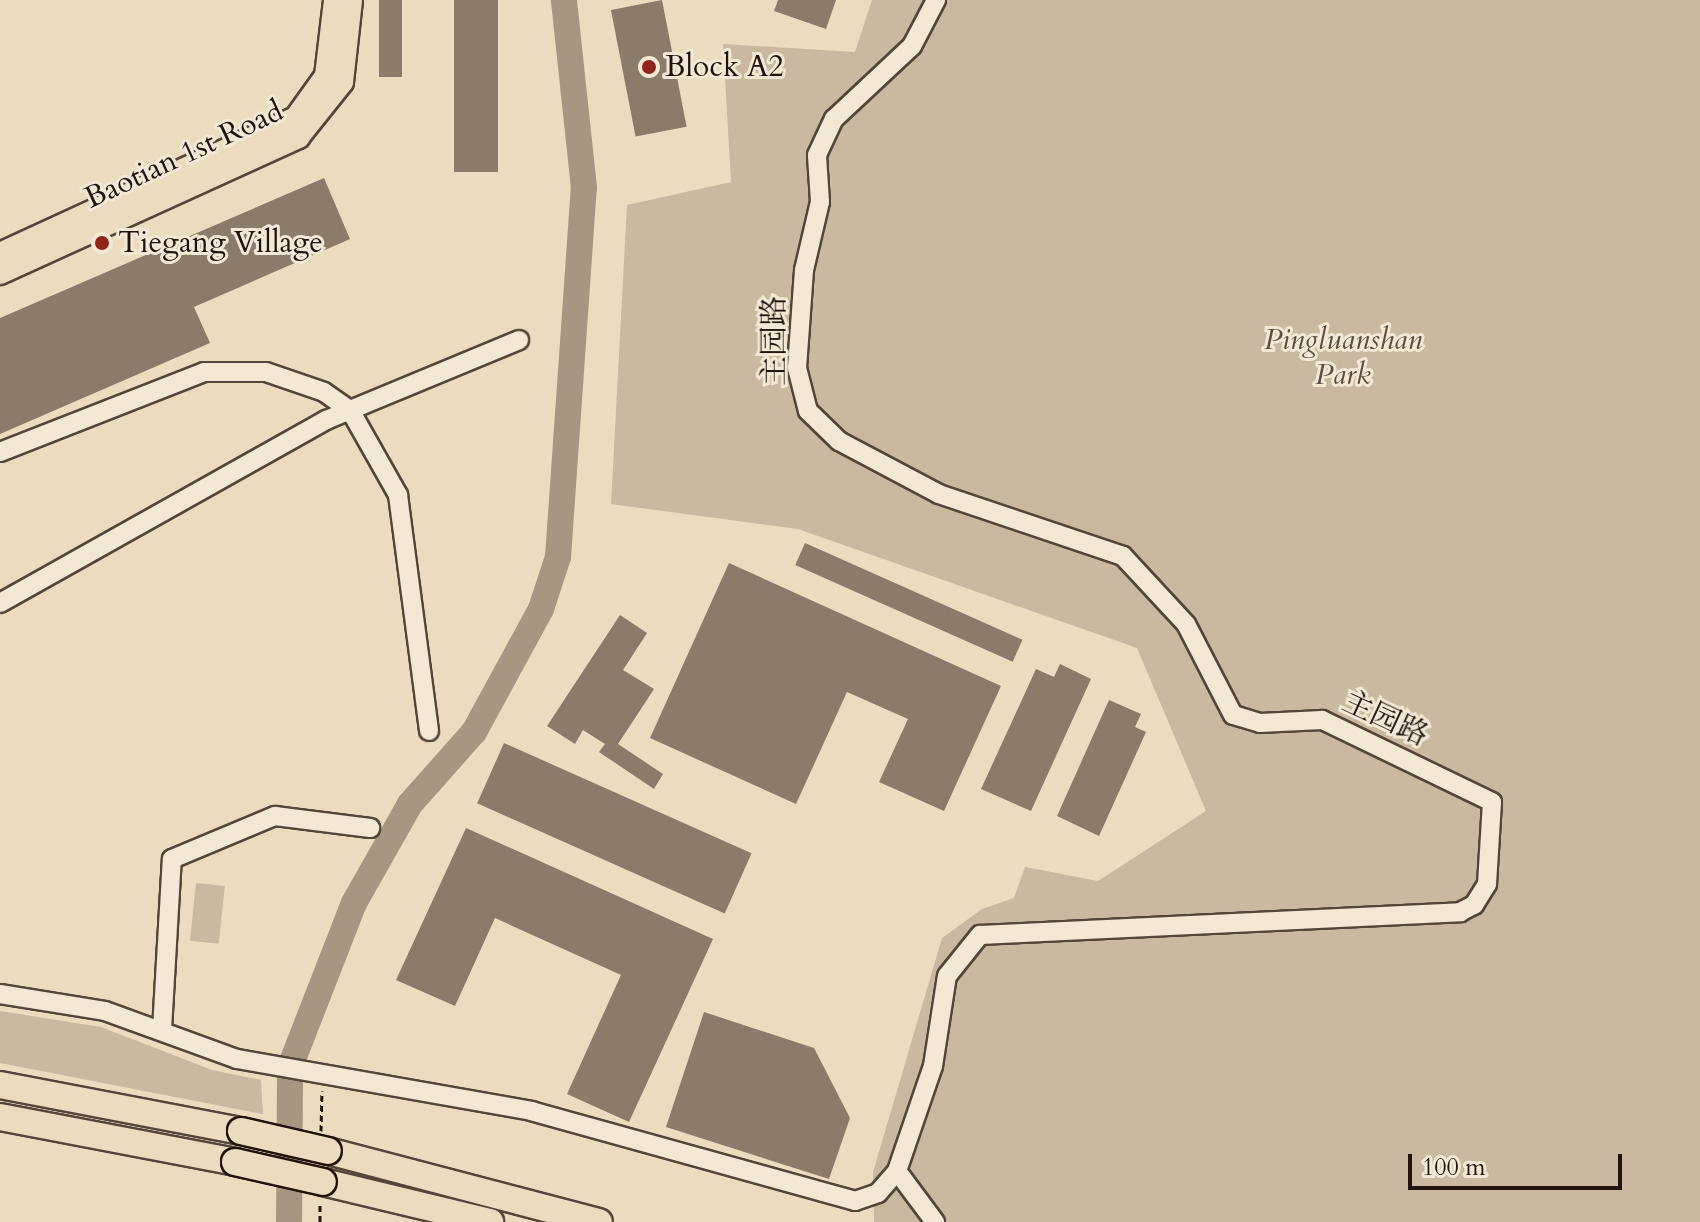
<!DOCTYPE html>
<html>
<head>
<meta charset="utf-8">
<style>
  body { margin:0 }
  #map { position:relative; width:1700px; height:1222px; overflow:hidden; background:#ebdbbf; font-family:Cardo,"Noto Serif SC",serif }
  div>[style] { position:absolute }
  [style*='--x'] { left:calc(var(--x)*1px); top:calc(var(--y)*1px); width:calc(var(--w)*1px); rotate:calc(var(--a)*1deg) }
  .green>* { inset:0; background:#c9b9a1; transform-origin:0 0 }
  .river>* { height:26px; margin:-13px; padding:0 13px; transform-origin:13px; border-radius:13px; background:#a69782 }
  .building>* { inset:0; background:#8a7b6a; transform-origin:0 0 }
  .path>* { height:3px; margin-top:-1.5px; transform-origin:0; background:repeating-linear-gradient(90deg,#21130d 0 6px,transparent 0 10px) }
  .roads { filter:drop-shadow(2px 0 #54453a) drop-shadow(-2px 0 #54453a) drop-shadow(0 2px #54453a) drop-shadow(0 -2px #54453a) }
  .minor>* { height:18px; margin:-9px; padding:0 9px; transform-origin:9px; border-radius:9px; background:#f2e8d5 }
  .major>* { height:22px; margin:-11px; padding:0 11px; transform-origin:11px; border-radius:11px; background:#ebdbbf }
  .highway>* { height:26px; margin:-13px; padding:0 13px; transform-origin:13px; border-radius:13px; background:#ebdbbf }
  .bridges { filter:drop-shadow(2px 0 #21130d) drop-shadow(-2px 0 #21130d) drop-shadow(0 2px #21130d) drop-shadow(0 -2px #21130d) }
  .highway-bridge>* { height:26px; margin:-13px; padding:0 13px; transform-origin:13px; border-radius:13px; background:#ebdbbf }
  .dots>* { width:22px; height:22px; translate:-50% -50%; box-sizing:border-box; border:4px solid #f2e8d5; border-radius:50% }
  span { translate:-50% -50%; white-space:nowrap; text-align:center; line-height:1.15; -webkit-text-stroke:6px #f2e8d5; paint-order:stroke }
  .poi-label { font-size:30px; color:#21130d }
  .left { translate:0 -50%; text-align:left }
  .street-label { font-size:30px; color:#21130d }
  .park-label { font-size:30px; color:#5c4d41; font-style:italic }
  .scale { position:absolute; left:1408px; top:1154px; width:214px; height:36px; box-sizing:border-box; border:4px solid #21130d; border-top:0; padding-left:10px; font-size:24px; line-height:28px; white-space:nowrap; color:#21130d; -webkit-text-stroke:6px #f2e8d5; paint-order:stroke }
</style>
</head>
<body>
<div id="map">
  <div class="green">
    <div style="clip-path:polygon(872px 0,1700px 0,1700px 1222px,874px 1222px,873px 1172px,942px 938px,982px 909px,1014px 898px,1025px 867px,1098px 881px,1206px 811px,1137px 648px,798px 529px,611px 504px,627px 205px,731px 182px,723px 44px,855px 52px)"></div>
    <div style="left:196px;top:883px;width:29px;height:58px;rotate:6deg"></div>
    <div style="clip-path:polygon(0 1011px,101px 1027px,212px 1070px,261px 1080px,263px 1114px,0 1063px)"></div>
  </div>
  <div class="river">
    <div style="--x:289;--y:1222;--w:155;--a:-89.6"></div>
    <div style="--x:290;--y:1067;--w:176;--a:-68.7"></div>
    <div style="--x:354;--y:903;--w:114;--a:-60.5"></div>
    <div style="--x:410;--y:804;--w:96;--a:-48.4"></div>
    <div style="--x:474;--y:732;--w:140;--a:-61.4"></div>
    <div style="--x:541;--y:609;--w:55;--a:-71.9"></div>
    <div style="--x:558;--y:557;--w:370;--a:-86"></div>
    <div style="--x:584;--y:188;--w:189;--a:-96.1"></div>
  </div>
  <div class="building">
    <div style="left:379px;top:0;width:23px;height:77px"></div>
    <div style="left:454px;top:0;width:44px;height:172px"></div>
    <div style="left:662px;top:0;width:129px;height:52px;rotate:79deg"></div>
    <div style="clip-path:polygon(778px 0,836px 0,826px 29px,774px 11px)"></div>
    <div style="clip-path:polygon(324px 178px,350px 239px,194px 307px,210px 343px,0 434px,0 318px)"></div>
    <div style="left:805px;top:543px;width:238px;height:24px;rotate:24deg"></div>
    <div style="clip-path:polygon(729px 563px,1001px 686px,944px 811px,879px 782px,908px 719px,847px 692px,796px 804px,650px 738px)"></div>
    <div style="clip-path:polygon(620px 615px,647px 633px,623px 670px,654px 689px,618px 744px,663px 774px,654px 789px,599px 752px,605px 744px,583px 730px,575px 744px,547px 726px)"></div>
    <div style="clip-path:polygon(1060px 664px,1091px 679px,1031px 811px,981px 789px,1036px 669px,1054px 677px)"></div>
    <div style="clip-path:polygon(1109px 700px,1141px 714px,1135px 727px,1146px 732px,1099px 836px,1057px 816px)"></div>
    <div style="left:504px;top:743px;width:271px;height:66px;rotate:24deg"></div>
    <div style="clip-path:polygon(466px 828px,713px 939px,629px 1122px,567px 1094px,621px 975px,495px 918px,455px 1006px,396px 980px)"></div>
    <div style="clip-path:polygon(704px 1012px,814px 1048px,850px 1118px,829px 1179px,666px 1127px)"></div>
  </div>
  <div class="path">
    <div style="--x:321;--y:1131;--w:40;--a:-88.6"></div>
    <div style="--x:320;--y:1222;--w:19;--a:-90"></div>
  </div>
  <div class="roads">
    <div class="minor">
      <div style="--x:0;--y:452;--w:219;--a:-21.4"></div>
      <div style="--x:204;--y:372;--w:62;--a:0"></div>
      <div style="--x:266;--y:372;--w:61;--a:19"></div>
      <div style="--x:324;--y:392;--w:32;--a:35"></div>
      <div style="--x:350;--y:410;--w:98;--a:60.5"></div>
      <div style="--x:398;--y:495;--w:238;--a:82.5"></div>
      <div style="--x:0;--y:603;--w:374;--a:-29.3"></div>
      <div style="--x:326;--y:420;--w:209;--a:-22.5"></div>
      <div style="--x:0;--y:994;--w:106;--a:9.2"></div>
      <div style="--x:105;--y:1011;--w:140;--a:20"></div>
      <div style="--x:237;--y:1059;--w:299;--a:10"></div>
      <div style="--x:531;--y:1111;--w:336;--a:15.5"></div>
      <div style="--x:855;--y:1201;--w:24;--a:-19"></div>
      <div style="--x:878;--y:1193;--w:29;--a:-49"></div>
      <div style="--x:897;--y:1171;--w:111;--a:-71.1"></div>
      <div style="--x:933;--y:1066;--w:91;--a:-81.2"></div>
      <div style="--x:947;--y:976;--w:53;--a:-51.2"></div>
      <div style="--x:980;--y:935;--w:481;--a:-2.7"></div>
      <div style="--x:1460;--y:912;--w:16;--a:-27"></div>
      <div style="--x:1474;--y:905;--w:25;--a:-58"></div>
      <div style="--x:1487;--y:884;--w:82;--a:-86.5"></div>
      <div style="--x:1492;--y:802;--w:189;--a:-154.2"></div>
      <div style="--x:1322;--y:720;--w:62;--a:177.2"></div>
      <div style="--x:1260;--y:723;--w:28;--a:-163"></div>
      <div style="--x:1233;--y:715;--w:102;--a:-117.3"></div>
      <div style="--x:1186;--y:624;--w:93;--a:-132.8"></div>
      <div style="--x:1123;--y:556;--w:194;--a:-161.4"></div>
      <div style="--x:939;--y:494;--w:113;--a:-152.1"></div>
      <div style="--x:839;--y:441;--w:43;--a:-135.9"></div>
      <div style="--x:808;--y:411;--w:44;--a:-104.3"></div>
      <div style="--x:797;--y:368;--w:98;--a:-85.9"></div>
      <div style="--x:804;--y:270;--w:70;--a:-76.8"></div>
      <div style="--x:820;--y:202;--w:47;--a:-93.7"></div>
      <div style="--x:817;--y:155;--w:40;--a:-65"></div>
      <div style="--x:834;--y:119;--w:107;--a:-43.1"></div>
      <div style="--x:912;--y:46;--w:52;--a:-62.4"></div>
      <div style="--x:162;--y:1030;--w:171;--a:-86.7"></div>
      <div style="--x:172;--y:859;--w:112;--a:-22.7"></div>
      <div style="--x:275;--y:816;--w:96;--a:7.2"></div>
      <div style="--x:897;--y:1171;--w:64;--a:53.3"></div>
    </div>
    <div class="major">
      <div style="--x:0;--y:254;--w:326;--a:-24.7"></div>
      <div style="--x:296;--y:118;--w:52;--a:-54.5"></div>
      <div style="--x:326;--y:76;--w:77;--a:-83.2"></div>
      <div style="--x:0;--y:273;--w:328;--a:-24.5"></div>
      <div style="--x:298;--y:137;--w:70;--a:-51.3"></div>
      <div style="--x:342;--y:82;--w:82;--a:-83.7"></div>
    </div>
    <div class="highway">
      <div style="--x:0;--y:1085;--w:245;--a:10.8"></div>
      <div style="--x:0;--y:1117;--w:239;--a:10.8"></div>
      <div style="--x:328;--y:1151;--w:280;--a:14.7"></div>
      <div style="--x:323;--y:1182;--w:172;--a:13.5"></div>
    </div>
  </div>
  <div class="bridges">
    <div class="highway-bridge">
      <div style="--x:241;--y:1131;--w:89;--a:12.9"></div>
      <div style="--x:235;--y:1162;--w:90;--a:12.8"></div>
    </div>
  </div>
  <div class="dots">
    <div style="left:649px;top:67px;background:#8f2418"></div>
    <div style="left:102px;top:243px;background:#8f2418"></div>
  </div>
  <div class="poi-label">
    <span class="left" style="left:665px;top:67px">Block A2</span>
    <span class="left" style="left:118px;top:243px">Tiegang Village</span>
  </div>
  <div class="street-label">
    <span style="left:184px;top:155px;rotate:-25deg">Baotian 1st Road</span>
    <span style="left:775px;top:341px;rotate:-90deg">主园路</span>
    <span style="left:1385px;top:719px;rotate:25deg">主园路</span>
  </div>
  <div class="park-label">
    <span style="left:1343px;top:357px">Pingluanshan<br>Park</span>
  </div>
  <div class="scale">100 m</div>
</div>
</body>
</html>
